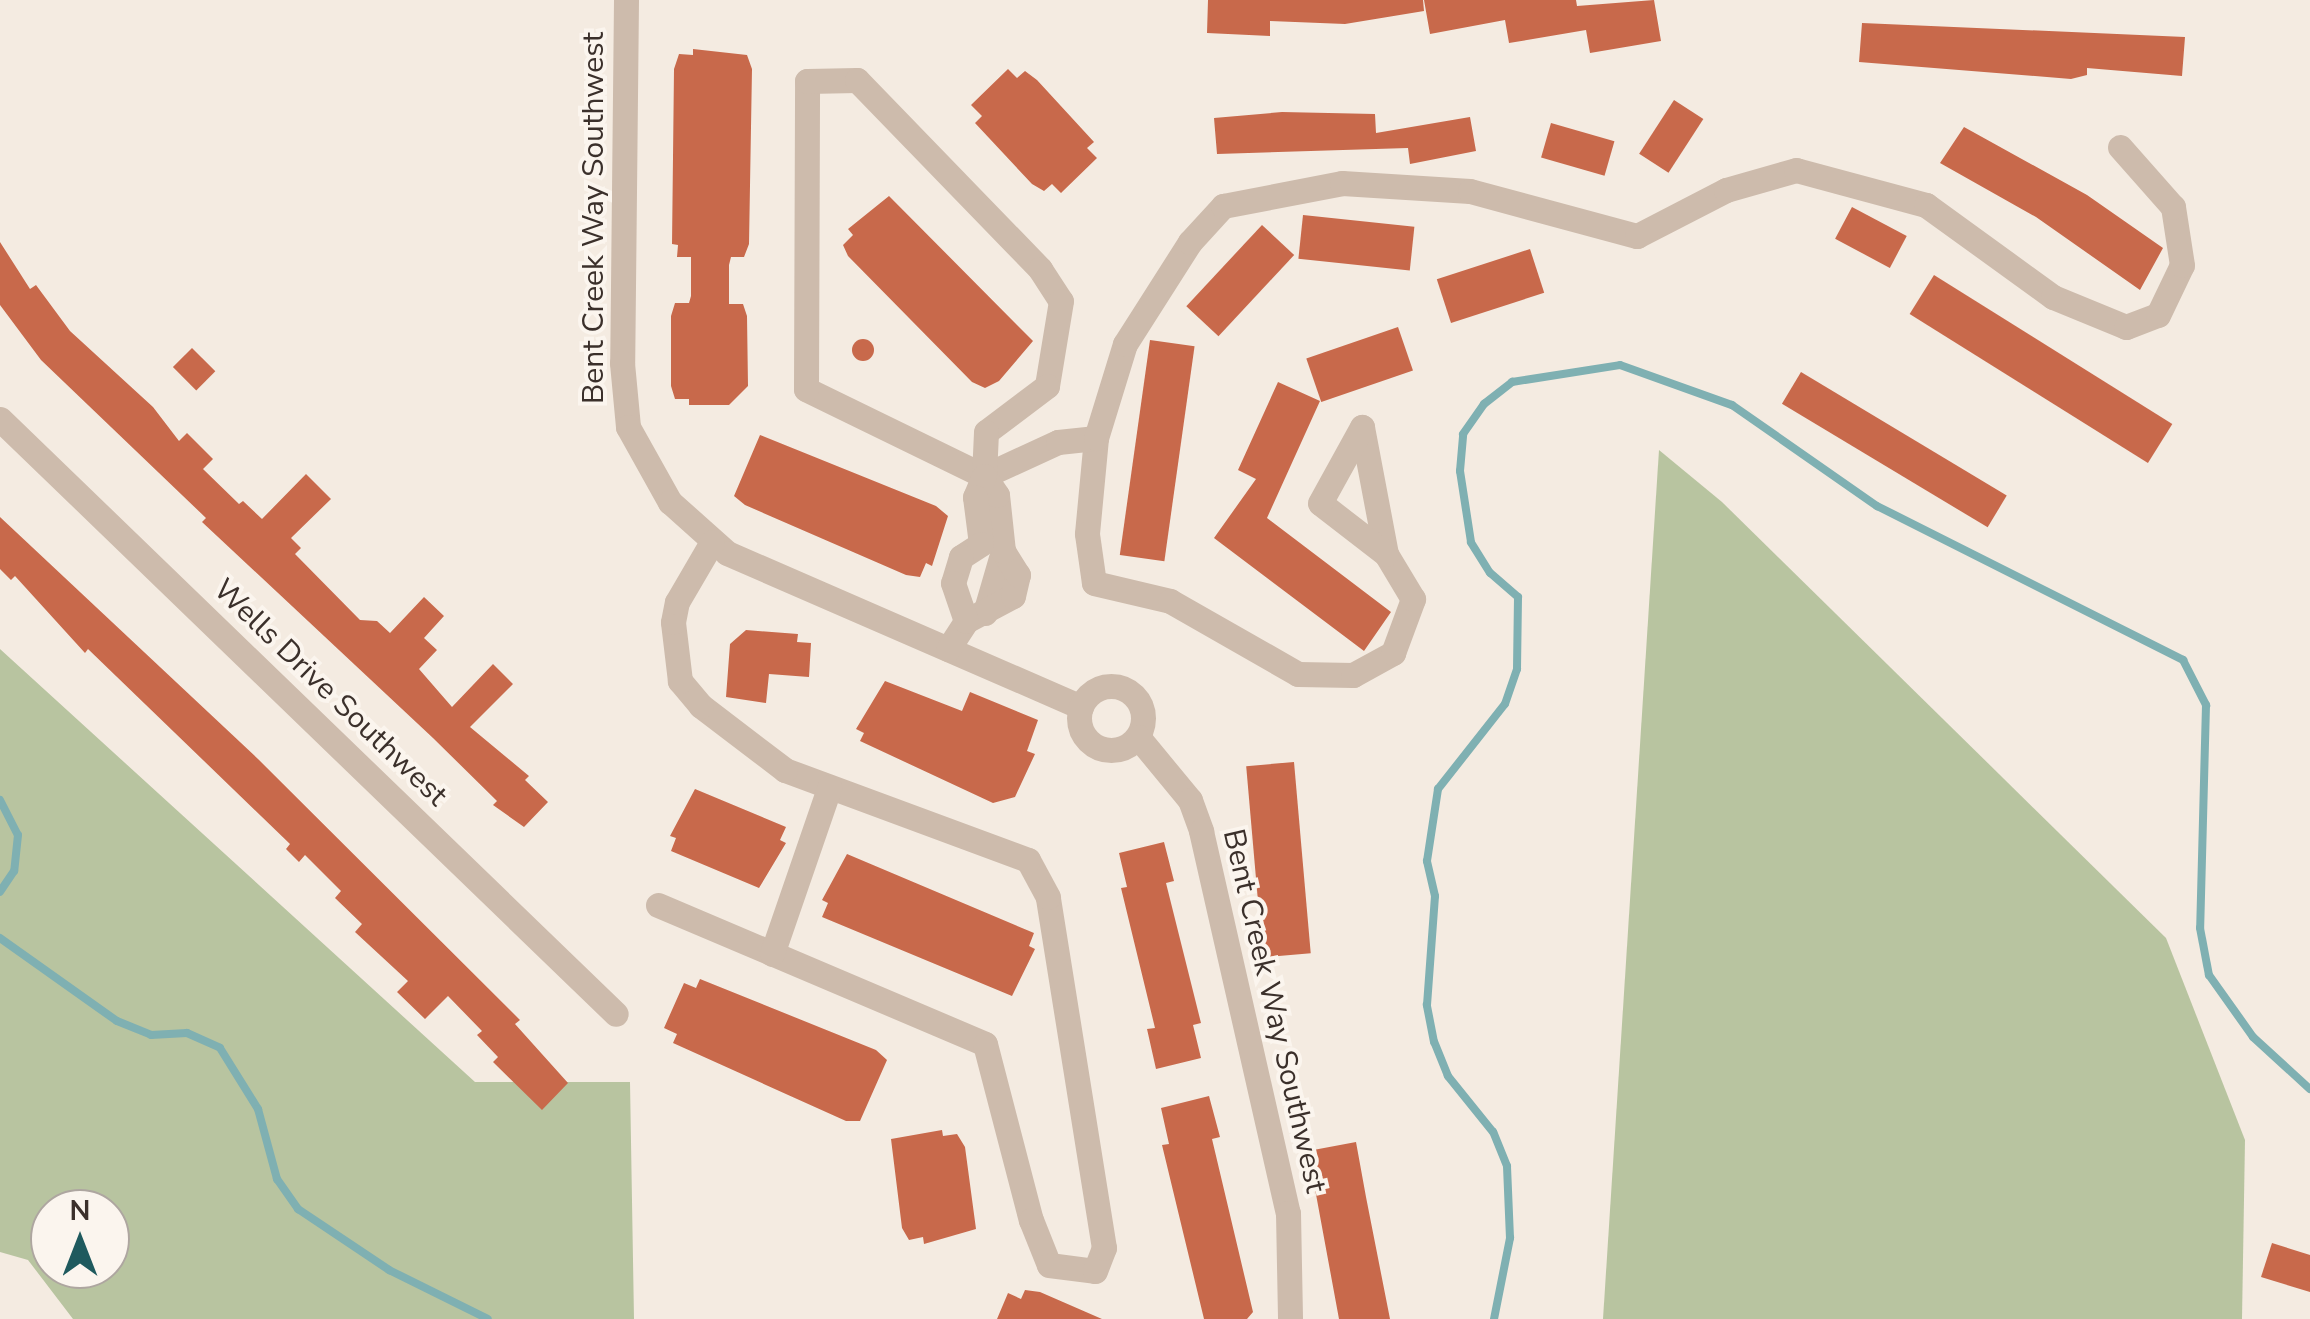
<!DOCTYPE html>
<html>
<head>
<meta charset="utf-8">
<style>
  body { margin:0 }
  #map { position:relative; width:2310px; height:1319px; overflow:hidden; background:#f4ebe1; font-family:"Nunito Sans",sans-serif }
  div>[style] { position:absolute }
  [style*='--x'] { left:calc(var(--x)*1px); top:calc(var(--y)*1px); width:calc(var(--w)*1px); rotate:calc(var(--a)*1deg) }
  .green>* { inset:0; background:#b8c4a0 }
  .stream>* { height:8px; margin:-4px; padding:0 4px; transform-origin:4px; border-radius:4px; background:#7fb0b2 }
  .building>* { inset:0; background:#c8694b; transform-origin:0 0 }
  .round { border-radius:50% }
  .street>* { height:25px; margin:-12.5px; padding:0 12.5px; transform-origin:12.5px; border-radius:12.5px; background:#cdbbac }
  .street>.ring { margin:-12.5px; padding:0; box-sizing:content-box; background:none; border:25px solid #cdbbac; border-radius:50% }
  span { translate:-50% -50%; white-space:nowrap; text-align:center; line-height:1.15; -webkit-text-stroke:8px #fbf5ee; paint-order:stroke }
  .street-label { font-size:30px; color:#3b302b }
  .north { position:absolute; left:30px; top:1189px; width:100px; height:100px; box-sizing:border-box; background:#fbf5ee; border:2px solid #aea6a0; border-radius:50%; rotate:0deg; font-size:28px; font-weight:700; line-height:40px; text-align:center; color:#3b302b }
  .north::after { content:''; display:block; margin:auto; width:35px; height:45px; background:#1f5a5e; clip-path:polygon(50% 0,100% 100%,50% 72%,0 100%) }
</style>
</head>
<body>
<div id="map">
  <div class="green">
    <div style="clip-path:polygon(1659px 450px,1722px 502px,2166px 938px,2245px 1140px,2242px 1319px,1603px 1319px)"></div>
    <div style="clip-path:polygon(evenodd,0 649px,475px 1082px,630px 1082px,634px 1319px,73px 1319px,28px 1260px,0 1252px,0 649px,50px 1209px,110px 1209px,110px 1269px,50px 1269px,50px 1209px)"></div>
  </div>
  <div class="stream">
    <div style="--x:0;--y:800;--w:39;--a:63"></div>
    <div style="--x:18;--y:835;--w:36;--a:96"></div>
    <div style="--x:14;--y:871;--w:25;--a:124"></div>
    <div style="--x:0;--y:938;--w:143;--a:35.4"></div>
    <div style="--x:117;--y:1021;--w:37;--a:22"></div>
    <div style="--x:151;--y:1035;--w:36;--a:-3"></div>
    <div style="--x:187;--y:1033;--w:36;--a:24"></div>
    <div style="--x:220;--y:1048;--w:72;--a:58.1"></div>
    <div style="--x:258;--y:1109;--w:73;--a:74.8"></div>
    <div style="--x:277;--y:1179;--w:37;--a:55"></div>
    <div style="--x:298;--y:1209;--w:110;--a:33.8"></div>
    <div style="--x:389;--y:1270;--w:110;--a:26.3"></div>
    <div style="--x:1494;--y:1319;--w:83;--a:-78.8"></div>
    <div style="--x:1510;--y:1238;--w:72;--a:-92.4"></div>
    <div style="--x:1507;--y:1166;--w:37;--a:-112"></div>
    <div style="--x:1493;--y:1132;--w:72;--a:-128.8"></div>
    <div style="--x:1448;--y:1076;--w:37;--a:-112"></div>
    <div style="--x:1434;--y:1042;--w:38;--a:-101"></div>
    <div style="--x:1427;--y:1005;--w:109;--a:-85.8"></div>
    <div style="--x:1435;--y:896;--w:36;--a:-103"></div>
    <div style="--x:1427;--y:861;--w:73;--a:-81.3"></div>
    <div style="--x:1438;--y:789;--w:108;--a:-51.8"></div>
    <div style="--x:1505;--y:704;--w:37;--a:-71"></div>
    <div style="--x:1517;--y:669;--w:72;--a:-89.2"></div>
    <div style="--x:1518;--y:597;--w:37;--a:-139"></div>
    <div style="--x:1490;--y:573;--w:36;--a:-122"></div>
    <div style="--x:1471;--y:542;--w:72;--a:-98.8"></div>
    <div style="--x:1460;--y:471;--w:37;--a:-85"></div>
    <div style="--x:1463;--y:434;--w:37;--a:-55"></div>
    <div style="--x:1484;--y:404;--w:36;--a:-38"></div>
    <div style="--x:1512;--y:382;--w:109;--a:-8.9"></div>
    <div style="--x:1620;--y:365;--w:119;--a:19.7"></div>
    <div style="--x:1732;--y:405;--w:177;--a:34.9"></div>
    <div style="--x:1877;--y:506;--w:343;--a:26.7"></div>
    <div style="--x:2183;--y:660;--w:51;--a:62.9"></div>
    <div style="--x:2206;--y:705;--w:223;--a:91.5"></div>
    <div style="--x:2200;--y:928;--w:48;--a:79.2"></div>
    <div style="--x:2209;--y:975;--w:76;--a:54.6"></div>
    <div style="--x:2253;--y:1037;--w:77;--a:42.4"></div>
  </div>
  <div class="building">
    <div style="clip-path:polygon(1208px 0,1423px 0,1424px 11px,1345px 24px,1270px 21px,1270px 36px,1207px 33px)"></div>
    <div style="clip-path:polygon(1424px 0,1576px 0,1577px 6px,1654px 0,1661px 41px,1590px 53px,1586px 30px,1509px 43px,1505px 20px,1430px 34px)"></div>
    <div style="clip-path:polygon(1862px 23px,2185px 37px,2182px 76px,2087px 68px,2087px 75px,2071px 79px,1859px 62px)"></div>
    <div style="clip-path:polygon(693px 49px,747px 55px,752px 69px,749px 244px,744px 257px,731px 257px,729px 265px,729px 304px,743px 304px,747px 316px,748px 386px,729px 405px,689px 405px,689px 399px,675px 399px,671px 386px,671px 316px,675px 303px,689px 303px,691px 296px,691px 257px,677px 257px,678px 245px,672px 244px,674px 69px,679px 54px,693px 55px)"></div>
    <div style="clip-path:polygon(1008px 69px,1017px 78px,1025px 71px,1037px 80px,1094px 142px,1087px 148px,1097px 158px,1061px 193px,1052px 184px,1044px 191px,1032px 184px,975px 123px,982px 116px,971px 105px)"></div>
    <div style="left:1674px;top:100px;width:35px;height:64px;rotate:33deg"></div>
    <div style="clip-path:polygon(1282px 112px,1375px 114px,1376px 133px,1470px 117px,1476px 151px,1410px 164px,1408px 148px,1217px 154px,1214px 118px)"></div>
    <div style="left:1551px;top:123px;width:66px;height:36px;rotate:16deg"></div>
    <div style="clip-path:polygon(1964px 127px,2087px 195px,2163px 248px,2140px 290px,2036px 217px,1940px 163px)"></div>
    <div style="clip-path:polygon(889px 196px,1033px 341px,999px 381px,985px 388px,972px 382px,848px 256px,843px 245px,853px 235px,848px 229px)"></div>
    <div style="left:1852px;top:207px;width:62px;height:36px;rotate:28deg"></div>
    <div style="left:1303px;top:215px;width:112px;height:44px;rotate:6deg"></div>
    <div style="left:1262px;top:225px;width:44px;height:111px;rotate:43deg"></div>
    <div style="clip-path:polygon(0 242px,30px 289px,36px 285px,70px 331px,153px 407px,179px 441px,187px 433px,213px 459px,203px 469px,239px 504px,243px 501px,262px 519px,306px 474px,331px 499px,291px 538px,301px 548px,295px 554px,360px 620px,377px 621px,390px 633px,424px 597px,444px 616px,424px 638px,437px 650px,419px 669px,452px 707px,493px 664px,513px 684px,470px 727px,529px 776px,525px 780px,548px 802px,524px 827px,493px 805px,497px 801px,433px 738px,202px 522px,206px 518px,41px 360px,0 305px)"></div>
    <div style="left:1530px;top:249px;width:46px;height:98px;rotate:72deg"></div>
    <div style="left:1934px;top:275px;width:281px;height:46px;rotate:32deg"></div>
    <div style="left:1398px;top:327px;width:46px;height:97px;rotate:71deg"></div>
    <div class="round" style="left:852px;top:339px;width:22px;height:22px"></div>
    <div style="left:1150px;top:340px;width:45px;height:217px;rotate:8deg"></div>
    <div style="left:192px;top:348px;width:33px;height:27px;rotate:45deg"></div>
    <div style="left:1801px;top:372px;width:240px;height:37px;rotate:31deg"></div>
    <div style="clip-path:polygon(1278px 382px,1320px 401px,1267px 518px,1391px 612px,1364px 651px,1214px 538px,1256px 479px,1238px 470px)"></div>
    <div style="clip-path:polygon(760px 435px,936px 506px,948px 516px,932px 566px,926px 563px,920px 577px,906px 575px,745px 505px,734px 496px)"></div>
    <div style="clip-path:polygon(0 517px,258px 759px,520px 1020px,515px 1024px,568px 1083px,542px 1110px,493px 1062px,498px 1057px,477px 1035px,482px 1031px,448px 996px,425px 1019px,397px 992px,408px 981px,355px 932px,362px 924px,335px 898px,341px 891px,305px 855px,299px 862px,286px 849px,290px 844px,88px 649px,85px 653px,15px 576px,11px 580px,0 569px)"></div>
    <div style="clip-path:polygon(746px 630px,798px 634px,797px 642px,811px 643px,809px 677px,769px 674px,766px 703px,726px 697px,730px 644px)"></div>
    <div style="clip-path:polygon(885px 681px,962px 711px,970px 692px,1038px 720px,1027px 751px,1035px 754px,1015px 797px,993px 803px,860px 741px,864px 733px,856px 729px)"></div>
    <div style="left:1294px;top:762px;width:192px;height:48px;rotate:85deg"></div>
    <div style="clip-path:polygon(695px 789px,786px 827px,780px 840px,786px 843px,759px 888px,671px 851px,676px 838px,670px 836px)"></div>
    <div style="clip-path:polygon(1164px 842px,1174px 881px,1166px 883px,1201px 1023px,1193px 1025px,1201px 1058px,1156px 1069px,1147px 1029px,1155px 1028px,1121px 888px,1127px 887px,1119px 853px)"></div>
    <div style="clip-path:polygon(847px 854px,1034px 933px,1029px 946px,1035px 949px,1012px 996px,822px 917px,828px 903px,822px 900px)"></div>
    <div style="clip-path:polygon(700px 979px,876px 1050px,887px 1060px,860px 1121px,846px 1121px,673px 1043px,677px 1034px,664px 1028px,684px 983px,696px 988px)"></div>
    <div style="clip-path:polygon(1209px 1096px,1220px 1137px,1212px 1139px,1253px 1312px,1247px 1319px,1204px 1319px,1162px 1145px,1169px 1144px,1161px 1108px)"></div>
    <div style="clip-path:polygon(942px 1130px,943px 1136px,957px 1134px,965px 1147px,976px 1229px,924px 1244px,923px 1237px,909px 1240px,902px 1228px,891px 1139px)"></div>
    <div style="clip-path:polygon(1356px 1142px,1366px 1197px,1390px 1319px,1339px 1319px,1308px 1151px)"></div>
    <div style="clip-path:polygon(2272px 1243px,2310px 1255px,2310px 1292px,2261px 1277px)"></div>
    <div style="clip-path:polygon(1025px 1290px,1040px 1292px,1102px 1319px,997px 1319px,1008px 1293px,1021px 1299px)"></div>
  </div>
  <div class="street">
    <div style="--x:626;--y:0;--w:363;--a:90.6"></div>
    <div style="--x:622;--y:363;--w:64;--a:84.6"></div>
    <div style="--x:628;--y:427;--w:86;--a:60.8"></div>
    <div style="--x:670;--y:502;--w:76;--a:41.8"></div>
    <div style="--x:727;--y:553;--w:386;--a:23.5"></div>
    <div style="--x:0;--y:419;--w:856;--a:44.01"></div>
    <div style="--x:1362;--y:427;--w:129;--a:79.3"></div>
    <div style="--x:1096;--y:438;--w:96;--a:95.4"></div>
    <div style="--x:1087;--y:534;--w:49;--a:81.9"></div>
    <div style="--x:1094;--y:583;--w:78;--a:13.3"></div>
    <div style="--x:1170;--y:601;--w:147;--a:29.7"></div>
    <div style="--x:1298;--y:674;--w:55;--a:1"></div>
    <div style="--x:1353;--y:675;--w:46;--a:-28.8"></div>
    <div style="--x:1393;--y:653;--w:58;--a:-69.7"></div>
    <div style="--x:1413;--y:599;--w:52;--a:-121"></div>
    <div style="--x:1386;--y:554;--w:83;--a:-142.3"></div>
    <div style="--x:1320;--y:503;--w:87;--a:-61.1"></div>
    <div style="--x:984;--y:476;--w:81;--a:-24.7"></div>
    <div style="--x:1058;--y:442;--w:38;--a:-6"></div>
    <div style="--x:1096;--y:438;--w:98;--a:-72.9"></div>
    <div style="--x:1125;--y:344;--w:121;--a:-57.5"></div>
    <div style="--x:1190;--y:242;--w:49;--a:-47.5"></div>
    <div style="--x:1223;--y:206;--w:121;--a:-10.9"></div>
    <div style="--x:1342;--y:183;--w:128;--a:3.6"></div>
    <div style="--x:1470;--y:191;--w:173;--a:15.1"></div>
    <div style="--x:1637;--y:236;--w:100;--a:-27.3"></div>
    <div style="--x:1726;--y:190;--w:73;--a:-15.9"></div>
    <div style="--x:1796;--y:170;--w:135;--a:15.1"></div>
    <div style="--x:1926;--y:205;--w:157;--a:35.9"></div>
    <div style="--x:2053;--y:297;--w:79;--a:22.3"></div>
    <div style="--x:2126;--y:327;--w:34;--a:-21"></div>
    <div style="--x:2158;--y:315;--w:55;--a:-64.4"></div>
    <div style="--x:2182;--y:265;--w:59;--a:-98.8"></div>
    <div style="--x:2173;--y:207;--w:80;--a:-131.5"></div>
    <div style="--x:985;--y:613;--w:65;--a:-73.8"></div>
    <div style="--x:948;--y:649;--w:33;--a:-57"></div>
    <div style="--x:966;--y:621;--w:53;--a:-28"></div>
    <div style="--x:1013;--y:596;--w:22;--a:-77"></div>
    <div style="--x:1018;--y:575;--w:28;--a:-122"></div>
    <div style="--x:1003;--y:551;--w:56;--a:-96.1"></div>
    <div style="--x:997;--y:495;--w:23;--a:-124"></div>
    <div style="--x:984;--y:476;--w:198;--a:-154"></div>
    <div style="--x:806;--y:389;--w:308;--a:-89.8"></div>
    <div style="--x:807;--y:81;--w:50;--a:-1.1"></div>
    <div style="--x:857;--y:80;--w:263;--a:45.9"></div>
    <div style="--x:1040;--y:269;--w:38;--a:57"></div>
    <div style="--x:1061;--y:301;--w:86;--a:99.4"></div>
    <div style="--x:1047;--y:386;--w:76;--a:143"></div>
    <div style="--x:986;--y:432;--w:44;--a:92.6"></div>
    <div style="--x:984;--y:476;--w:23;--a:113"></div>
    <div style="--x:975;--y:497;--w:47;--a:82.7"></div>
    <div style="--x:981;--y:544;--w:24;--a:147"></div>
    <div style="--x:961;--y:557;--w:27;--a:107"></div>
    <div style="--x:953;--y:583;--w:40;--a:71.1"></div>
    <div class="ring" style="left:1079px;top:686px;width:39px;height:39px"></div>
    <div style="--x:1138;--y:737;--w:82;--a:50.5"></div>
    <div style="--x:1190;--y:800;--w:33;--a:70"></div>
    <div style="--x:1201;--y:831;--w:392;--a:77.2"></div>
    <div style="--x:1288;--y:1213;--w:106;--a:88.9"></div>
    <div style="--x:658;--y:905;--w:355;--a:23"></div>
    <div style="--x:985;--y:1044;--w:182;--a:75.4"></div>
    <div style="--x:1031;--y:1220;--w:48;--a:68.2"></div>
    <div style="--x:1049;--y:1265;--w:46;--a:7.4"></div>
    <div style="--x:1095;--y:1271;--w:25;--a:-69"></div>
    <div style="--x:1104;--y:1248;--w:355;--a:-99.1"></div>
    <div style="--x:1048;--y:897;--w:42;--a:-118.4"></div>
    <div style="--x:1028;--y:860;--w:259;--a:-159.7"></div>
    <div style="--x:785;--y:770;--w:106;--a:-142.7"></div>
    <div style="--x:701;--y:706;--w:33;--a:-130"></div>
    <div style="--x:680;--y:681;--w:59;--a:-96.8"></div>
    <div style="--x:673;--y:622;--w:20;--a:-79"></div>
    <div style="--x:677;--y:602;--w:69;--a:-59.7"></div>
    <div style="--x:772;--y:954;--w:176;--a:-71"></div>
  </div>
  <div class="street-label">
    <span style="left:594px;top:218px;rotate:-90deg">Bent Creek Way Southwest</span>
    <span style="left:330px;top:693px;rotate:44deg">Wells Drive Southwest</span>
    <span style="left:1274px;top:1011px;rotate:77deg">Bent Creek Way Southwest</span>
  </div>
  <div class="north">N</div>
</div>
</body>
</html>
